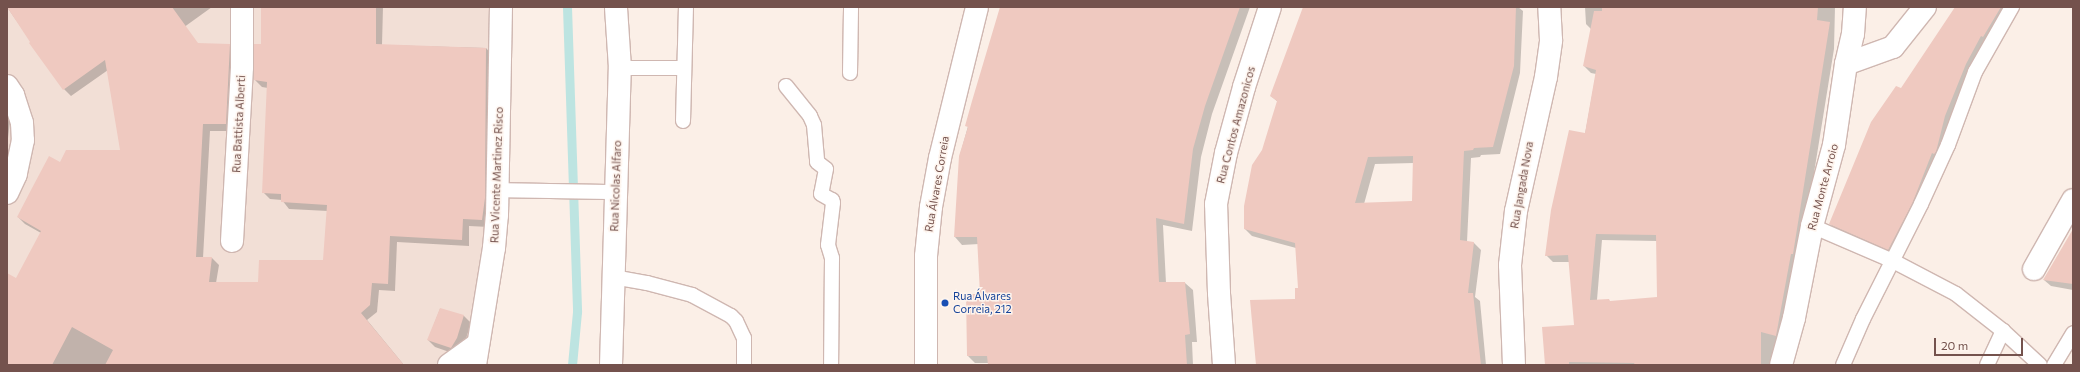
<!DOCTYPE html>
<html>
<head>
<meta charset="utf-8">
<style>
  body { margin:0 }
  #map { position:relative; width:2080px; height:372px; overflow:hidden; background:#fbefe7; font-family:Commissioner,sans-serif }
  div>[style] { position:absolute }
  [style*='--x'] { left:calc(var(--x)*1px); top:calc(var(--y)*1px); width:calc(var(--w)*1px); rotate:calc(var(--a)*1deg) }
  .residential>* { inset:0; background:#f2dfd6 }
  .shadow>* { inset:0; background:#0003 }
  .stream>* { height:9px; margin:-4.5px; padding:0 4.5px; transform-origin:4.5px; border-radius:4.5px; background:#bde4e1 }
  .building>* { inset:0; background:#efc9c0 }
  .roads { filter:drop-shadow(1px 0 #cfb7b1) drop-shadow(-1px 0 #cfb7b1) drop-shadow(0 1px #cfb7b1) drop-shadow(0 -1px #cfb7b1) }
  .service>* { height:14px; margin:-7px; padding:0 7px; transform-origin:7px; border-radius:7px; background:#fff }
  .minor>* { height:22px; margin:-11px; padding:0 11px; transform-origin:11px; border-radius:11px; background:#fff }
  .dots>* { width:11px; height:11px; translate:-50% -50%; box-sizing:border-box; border:2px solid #fef4ed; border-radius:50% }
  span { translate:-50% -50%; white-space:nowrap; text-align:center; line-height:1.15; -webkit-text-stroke:3px #fef4ed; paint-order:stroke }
  .street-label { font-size:11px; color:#74524d }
  .transit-label { font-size:11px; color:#164399 }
  .left { translate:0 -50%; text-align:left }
  .frame { position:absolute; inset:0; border:8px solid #74524d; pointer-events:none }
  .scale { position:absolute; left:1934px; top:338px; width:89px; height:18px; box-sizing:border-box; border:2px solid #74524d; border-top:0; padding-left:5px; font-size:12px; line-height:14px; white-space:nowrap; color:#74524d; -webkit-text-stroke:3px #fef4ed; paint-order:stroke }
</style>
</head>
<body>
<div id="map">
  <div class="residential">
    <div style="clip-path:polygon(7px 7px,497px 7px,495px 212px,470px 365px,7px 365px)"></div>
  </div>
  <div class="shadow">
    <div style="clip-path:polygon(7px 7px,212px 7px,162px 43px,229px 45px,236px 52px,233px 131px,210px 131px,203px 258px,212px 258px,219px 265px,216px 283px,259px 283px,324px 261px,328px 211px,289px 209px,282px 200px,270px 199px,263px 192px,268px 88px,262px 87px,255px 80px,262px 45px,262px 7px,383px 7px,382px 45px,486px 48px,493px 56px,489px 227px,469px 226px,469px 246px,397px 242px,395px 291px,379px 290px,377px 312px,367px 320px,404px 365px,7px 365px,7px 274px,16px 280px,41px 233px,25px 224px,18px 217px,60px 163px,122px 151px,108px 70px,71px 96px,64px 89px)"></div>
    <div style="clip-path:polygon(1001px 7px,1250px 7px,1212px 114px,1201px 157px,1192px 231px,1163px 225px,1166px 283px,1185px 283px,1193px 290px,1197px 342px,1192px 342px,1193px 365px,989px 365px,989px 363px,975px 363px,968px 356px,981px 295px,979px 244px,962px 245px,955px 237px,960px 155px)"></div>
    <div style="clip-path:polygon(evenodd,1304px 7px,1518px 7px,1523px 11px,1520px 73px,1500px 154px,1481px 155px,1480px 157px,1471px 158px,1467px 242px,1474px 243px,1481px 250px,1475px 297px,1480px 301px,1486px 365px,1258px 365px,1296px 300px,1299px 289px,1296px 248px,1252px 236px,1245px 229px,1263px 150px,1278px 102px,1271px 96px,1304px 7px,1414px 163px,1413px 202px,1364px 204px,1375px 164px,1414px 163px)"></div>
    <div style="clip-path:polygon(evenodd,1585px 7px,1835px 7px,1834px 49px,1800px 260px,1778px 365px,1546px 365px,1575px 326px,1570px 262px,1553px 262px,1546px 255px,1585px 134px,1596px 74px,1591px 73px,1584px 66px,1592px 30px,1586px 24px,1585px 7px,1602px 240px,1657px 241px,1658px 298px,1611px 302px,1597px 300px,1602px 240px)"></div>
    <div style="clip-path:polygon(1956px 7px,2014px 7px,1989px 42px,1895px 255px,1837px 230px,1830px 224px,1882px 143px)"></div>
    <div style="clip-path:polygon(7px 111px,10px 121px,7px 147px)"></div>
    <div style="clip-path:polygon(2073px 231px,2073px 290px,2051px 286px,2044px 280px)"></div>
    <div style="clip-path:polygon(440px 309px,464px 316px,471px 323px,464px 345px,458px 355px,435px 347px,428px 340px)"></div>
  </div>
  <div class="stream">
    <div style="--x:567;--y:7;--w:305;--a:88.1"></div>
    <div style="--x:577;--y:312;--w:53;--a:95.4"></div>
  </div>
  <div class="building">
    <div style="clip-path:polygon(7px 7px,172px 7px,198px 43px,230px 44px,226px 124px,203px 124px,196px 257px,212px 257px,209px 282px,258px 282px,259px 260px,323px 260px,327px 205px,281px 202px,281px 194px,262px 193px,267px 82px,254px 80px,254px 44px,261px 44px,261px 7px,376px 7px,376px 44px,486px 48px,485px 198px,482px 220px,463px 219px,462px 240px,390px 236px,388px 284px,372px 283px,370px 305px,361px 313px,404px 365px,105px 365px,113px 350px,72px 327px,52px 365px,7px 365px,7px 273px,16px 278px,41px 231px,17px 217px,31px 190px,49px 156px,60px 162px,66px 150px,120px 150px,105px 60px,63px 90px,29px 43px,30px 42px)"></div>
    <div style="clip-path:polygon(1000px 7px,1240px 7px,1205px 106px,1193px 149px,1184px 224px,1156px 218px,1159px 282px,1185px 282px,1190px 334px,1185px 335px,1187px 365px,988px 365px,987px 356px,967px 356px,966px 294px,980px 294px,977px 237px,954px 237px,959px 156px,968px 127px,965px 126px,972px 101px)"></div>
    <div style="clip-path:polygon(evenodd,1303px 7px,1516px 7px,1514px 66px,1493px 147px,1474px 148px,1473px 150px,1464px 151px,1460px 240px,1474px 242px,1468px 293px,1473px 293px,1481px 365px,1256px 365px,1250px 300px,1295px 299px,1295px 288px,1298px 288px,1295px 243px,1244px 229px,1244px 206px,1252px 165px,1262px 150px,1277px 101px,1270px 96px,1303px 7px,1413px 156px,1412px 201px,1355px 203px,1368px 157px,1413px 156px)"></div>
    <div style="clip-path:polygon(evenodd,1602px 7px,1818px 7px,1817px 20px,1830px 22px,1793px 254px,1791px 254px,1776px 336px,1761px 332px,1761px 365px,1635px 365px,1634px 363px,1569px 362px,1569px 365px,1545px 365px,1542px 327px,1574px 325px,1568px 255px,1545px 256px,1551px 210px,1569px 130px,1585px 133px,1596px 70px,1583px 66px,1594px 11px,1602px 11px,1602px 7px,1596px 234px,1656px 235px,1657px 297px,1610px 301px,1609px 299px,1590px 300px,1596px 234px)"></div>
    <div style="clip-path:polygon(1955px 7px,2001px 7px,1983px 37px,1981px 36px,1966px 64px,1945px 116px,1936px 152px,1934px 154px,1932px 153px,1912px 204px,1888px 250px,1829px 224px,1871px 122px,1896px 86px,1901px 88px)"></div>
    <div style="clip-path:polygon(2073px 229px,2073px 284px,2043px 280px)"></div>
    <div style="clip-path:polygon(440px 308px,464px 315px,457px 338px,451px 348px,427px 340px)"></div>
  </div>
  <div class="roads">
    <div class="service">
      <div style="--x:620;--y:68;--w:63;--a:0"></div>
      <div style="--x:850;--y:73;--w:66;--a:-89.1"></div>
      <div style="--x:786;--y:86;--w:38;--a:51"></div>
      <div style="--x:810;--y:116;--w:10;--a:66"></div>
      <div style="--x:814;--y:125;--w:37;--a:85"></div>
      <div style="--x:817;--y:162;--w:11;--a:38"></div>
      <div style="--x:826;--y:169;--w:25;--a:101"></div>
      <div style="--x:821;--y:194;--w:13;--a:29"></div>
      <div style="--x:832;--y:200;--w:3;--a:72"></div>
      <div style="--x:833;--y:203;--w:42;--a:96.8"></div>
      <div style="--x:828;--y:245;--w:14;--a:73"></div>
      <div style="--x:832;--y:258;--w:107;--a:90.5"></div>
      <div style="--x:683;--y:121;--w:114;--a:-88.5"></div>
      <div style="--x:498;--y:190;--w:118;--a:1"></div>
      <div style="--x:1812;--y:226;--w:88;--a:23.4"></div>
      <div style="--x:1893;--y:261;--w:71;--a:27.6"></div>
      <div style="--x:1956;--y:294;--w:60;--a:38.2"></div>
      <div style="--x:2003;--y:331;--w:50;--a:42.6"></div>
      <div style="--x:613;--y:277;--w:35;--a:10"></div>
      <div style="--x:647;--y:283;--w:47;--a:14.9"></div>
      <div style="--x:692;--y:295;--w:44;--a:28.3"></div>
      <div style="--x:731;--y:316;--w:7;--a:45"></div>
      <div style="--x:736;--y:321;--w:19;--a:65"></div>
      <div style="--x:744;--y:338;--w:27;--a:90"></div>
      <div style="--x:1843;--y:365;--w:50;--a:-66.5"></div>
      <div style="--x:1863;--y:319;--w:129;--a:-63.2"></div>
      <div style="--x:1921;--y:204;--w:65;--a:-65.4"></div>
      <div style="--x:1948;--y:145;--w:78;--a:-69.7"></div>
      <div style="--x:1975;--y:72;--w:75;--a:-60.4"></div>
      <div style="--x:1987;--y:365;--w:38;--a:-65"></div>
      <div style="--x:2054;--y:365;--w:37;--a:-59"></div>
    </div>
    <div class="minor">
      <div style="--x:1846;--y:64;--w:50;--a:-19.9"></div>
      <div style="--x:1893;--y:47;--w:51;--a:-51.3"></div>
      <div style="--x:7;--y:86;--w:11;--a:56"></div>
      <div style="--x:13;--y:95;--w:29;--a:72"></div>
      <div style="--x:22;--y:123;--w:17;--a:87"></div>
      <div style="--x:23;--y:140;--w:35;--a:102"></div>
      <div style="--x:16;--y:174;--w:21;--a:115"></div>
      <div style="--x:232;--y:241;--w:174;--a:-86.7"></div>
      <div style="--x:242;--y:67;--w:60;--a:-90"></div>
      <div style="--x:2034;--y:269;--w:79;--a:-60.5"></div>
      <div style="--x:449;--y:365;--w:36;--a:-36"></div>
      <div style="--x:475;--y:365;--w:119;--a:-80.8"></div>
      <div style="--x:494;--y:248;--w:33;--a:-85"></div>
      <div style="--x:497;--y:215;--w:208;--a:-88.9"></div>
      <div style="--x:611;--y:365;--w:297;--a:-88.3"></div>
      <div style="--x:620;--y:68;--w:61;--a:-93.8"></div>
      <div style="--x:926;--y:365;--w:109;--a:-90"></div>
      <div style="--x:926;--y:256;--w:49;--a:-84.2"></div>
      <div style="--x:931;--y:207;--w:50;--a:-79.6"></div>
      <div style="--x:940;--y:158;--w:155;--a:-76.2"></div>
      <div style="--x:1224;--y:365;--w:72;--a:-94"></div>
      <div style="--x:1219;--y:293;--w:89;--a:-91.9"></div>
      <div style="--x:1216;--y:204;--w:52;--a:-78.9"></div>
      <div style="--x:1226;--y:153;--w:68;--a:-74.7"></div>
      <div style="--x:1244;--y:87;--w:84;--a:-72"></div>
      <div style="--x:1514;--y:365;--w:100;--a:-92.3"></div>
      <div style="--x:1510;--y:265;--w:54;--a:-83.7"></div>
      <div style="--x:1516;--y:211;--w:137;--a:-77.4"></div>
      <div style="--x:1546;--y:77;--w:37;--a:-82"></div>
      <div style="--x:1551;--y:40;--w:33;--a:-93"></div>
      <div style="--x:1781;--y:365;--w:49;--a:-74.5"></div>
      <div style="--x:1794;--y:318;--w:94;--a:-78.9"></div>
      <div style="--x:1812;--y:226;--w:84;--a:-74.8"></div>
      <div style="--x:1834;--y:145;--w:82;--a:-81.6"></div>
      <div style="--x:1846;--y:64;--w:31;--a:-77"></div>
      <div style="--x:1853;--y:34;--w:27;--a:-86"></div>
    </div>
  </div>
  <div class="dots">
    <div style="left:945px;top:303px;background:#1a4fb4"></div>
  </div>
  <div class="street-label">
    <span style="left:239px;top:124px;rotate:-87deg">Rua Battista Alberti</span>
    <span style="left:1236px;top:125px;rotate:-75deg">Rua Contos Amazonicos</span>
    <span style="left:497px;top:175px;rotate:-88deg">Rua Vicente Martinez Risco</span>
    <span style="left:937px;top:184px;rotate:-80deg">Rua Álvares Correia</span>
    <span style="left:1522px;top:185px;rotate:-80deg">Rua Jangada Nova</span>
    <span style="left:616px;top:186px;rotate:-88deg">Rua Nicolas Alfaro</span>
    <span style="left:1823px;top:187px;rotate:-75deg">Rua Monte Arroio</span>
  </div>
  <div class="transit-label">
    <span class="left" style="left:953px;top:303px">Rua Álvares<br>Correia, 212</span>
  </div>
  <div class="frame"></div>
  <div class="scale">20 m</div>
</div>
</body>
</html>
